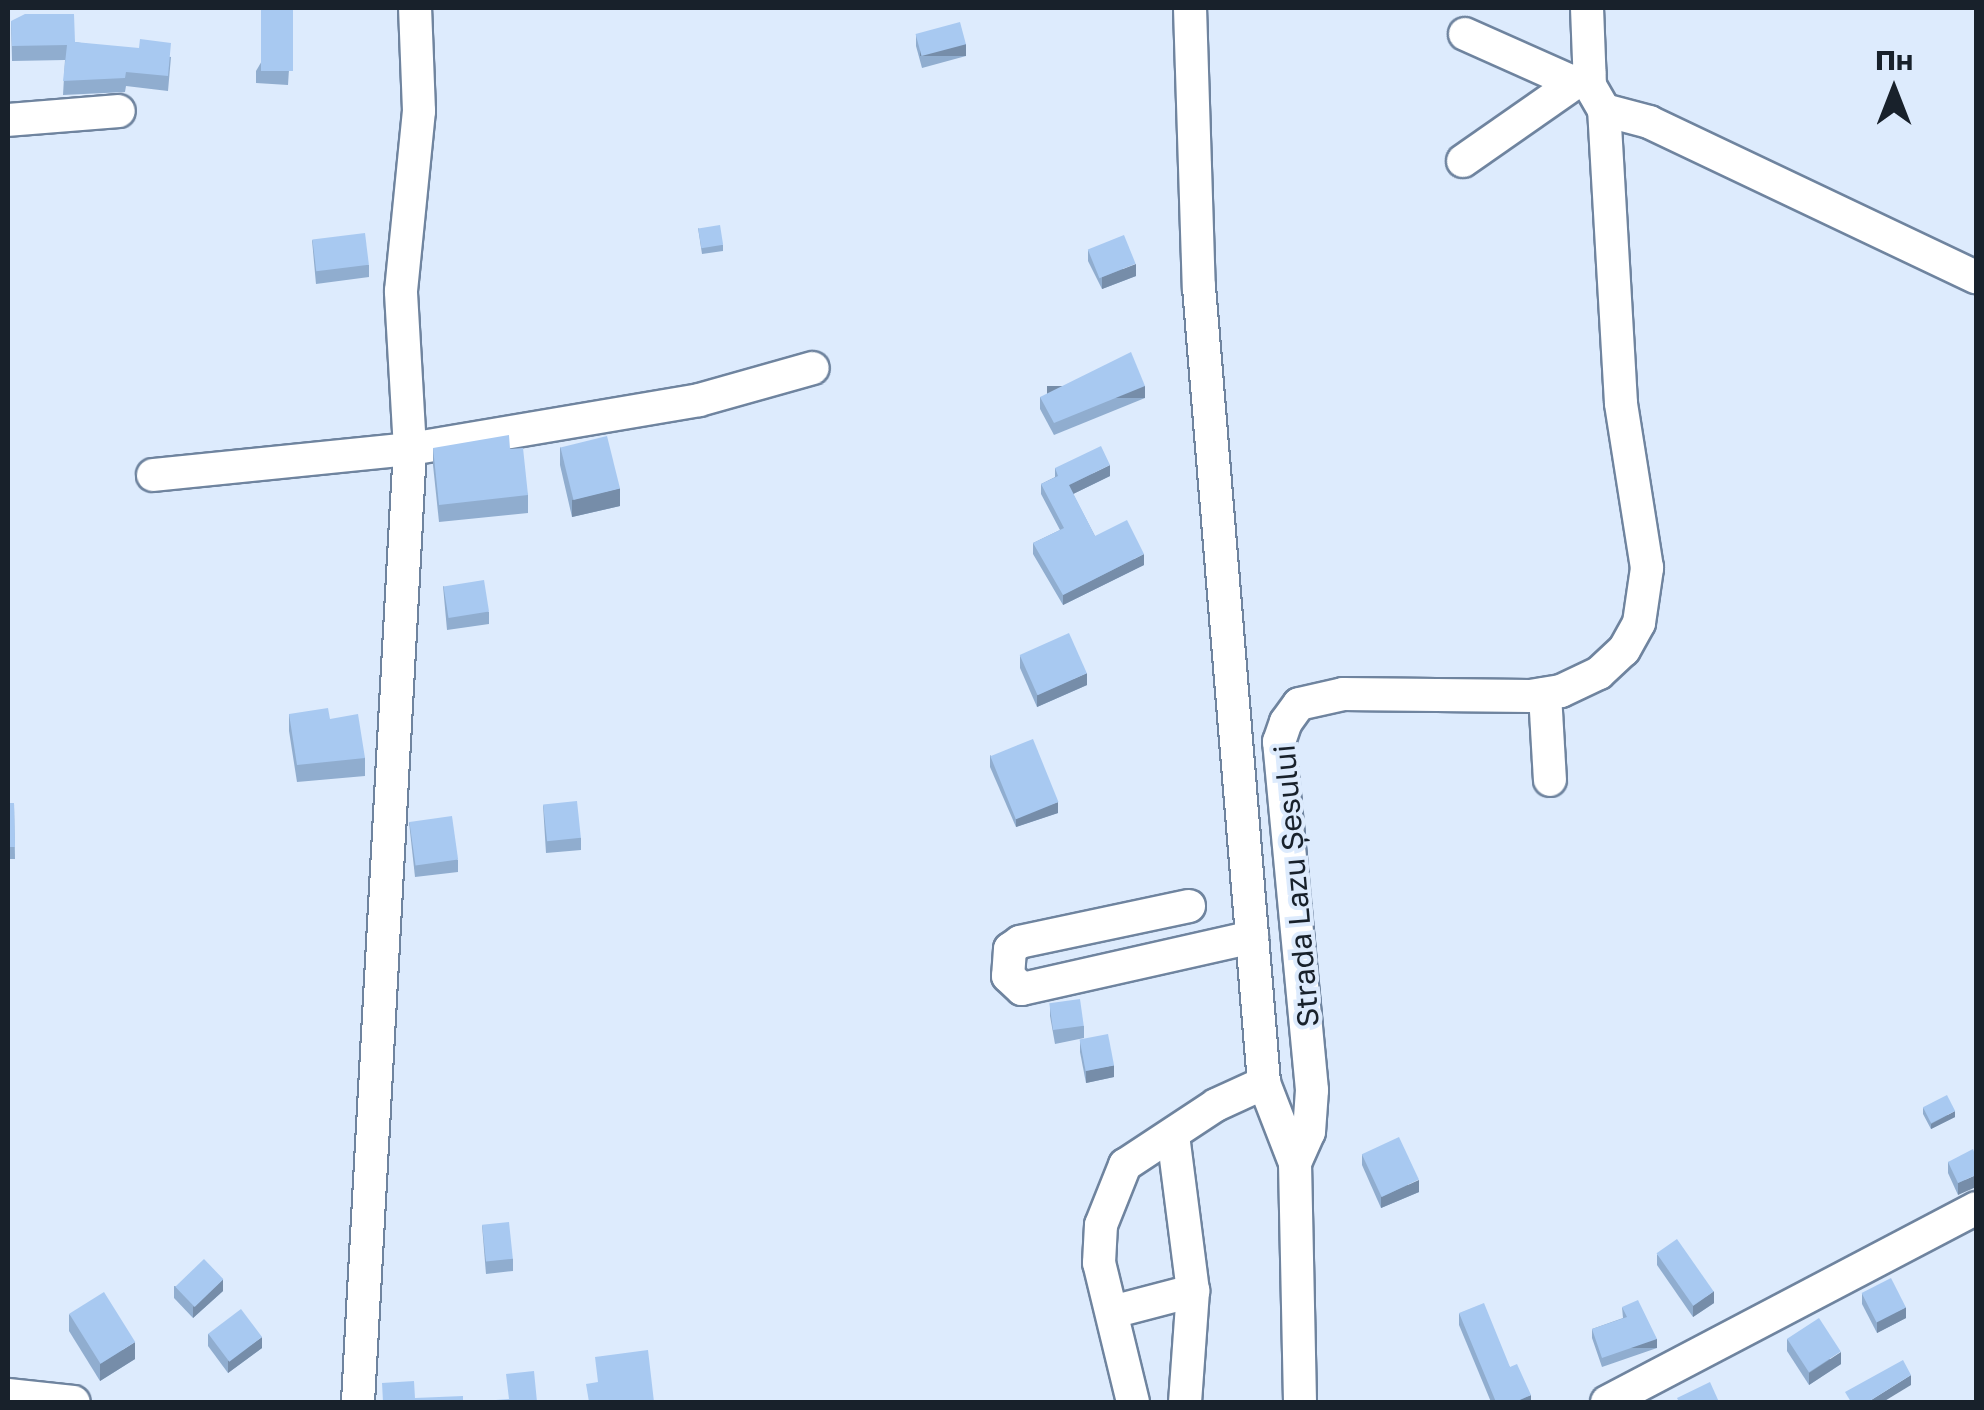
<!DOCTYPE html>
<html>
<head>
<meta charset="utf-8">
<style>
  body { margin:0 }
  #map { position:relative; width:1984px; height:1410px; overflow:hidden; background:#ddebfd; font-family:"Golos Text",sans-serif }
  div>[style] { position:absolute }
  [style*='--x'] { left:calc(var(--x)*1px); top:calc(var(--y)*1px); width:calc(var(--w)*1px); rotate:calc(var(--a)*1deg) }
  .roads { filter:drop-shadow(2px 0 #6f849f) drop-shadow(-2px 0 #6f849f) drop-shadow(0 2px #6f849f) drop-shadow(0 -2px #6f849f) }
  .minor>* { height:32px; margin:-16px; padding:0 16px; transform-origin:16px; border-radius:16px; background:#fff }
  .wall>* { inset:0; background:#90adcf }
  .shaded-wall>* { inset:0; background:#768da9; transform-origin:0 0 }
  .building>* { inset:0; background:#a8c9f1; transform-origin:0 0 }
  span { translate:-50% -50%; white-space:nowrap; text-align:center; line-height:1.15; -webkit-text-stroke:8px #ddebfd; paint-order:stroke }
  .street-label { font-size:30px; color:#18212b }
  .frame { position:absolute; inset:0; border:10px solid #18212b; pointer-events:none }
  .north { position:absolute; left:1844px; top:40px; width:100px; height:100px; -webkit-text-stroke:8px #ddebfd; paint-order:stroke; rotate:0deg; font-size:28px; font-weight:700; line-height:40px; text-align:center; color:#18212b }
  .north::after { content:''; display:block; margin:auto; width:35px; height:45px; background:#18212b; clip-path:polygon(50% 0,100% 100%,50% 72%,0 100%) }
</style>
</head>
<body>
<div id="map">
  <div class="roads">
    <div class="minor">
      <div style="--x:1190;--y:8;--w:279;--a:88.2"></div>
      <div style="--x:1199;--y:287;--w:799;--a:85.33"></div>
      <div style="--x:1264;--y:1083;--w:86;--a:68.8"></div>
      <div style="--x:1295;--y:1163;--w:239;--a:88.8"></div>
      <div style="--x:1465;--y:34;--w:120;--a:24"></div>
      <div style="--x:1604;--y:110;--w:47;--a:14.9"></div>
      <div style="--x:1649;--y:122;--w:362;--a:25.4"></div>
      <div style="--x:8;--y:120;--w:111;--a:-4.6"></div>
      <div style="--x:1463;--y:161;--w:154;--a:-34.9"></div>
      <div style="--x:153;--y:475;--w:258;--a:-5.8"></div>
      <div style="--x:410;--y:449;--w:158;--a:-93.3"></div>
      <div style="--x:401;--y:291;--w:181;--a:-84.3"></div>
      <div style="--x:419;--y:111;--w:103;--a:-92.2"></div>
      <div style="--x:1545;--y:694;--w:86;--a:86.7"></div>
      <div style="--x:1189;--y:906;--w:173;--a:168"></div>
      <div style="--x:1020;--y:942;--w:12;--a:145"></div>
      <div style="--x:1010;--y:949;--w:27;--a:94"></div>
      <div style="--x:1008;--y:976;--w:19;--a:43"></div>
      <div style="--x:1022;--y:989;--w:236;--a:-12.7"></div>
      <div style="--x:1173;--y:1135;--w:157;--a:82.7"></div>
      <div style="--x:1193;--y:1291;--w:111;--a:94.1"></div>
      <div style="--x:1295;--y:1163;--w:34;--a:-66"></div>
      <div style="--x:1309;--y:1132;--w:42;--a:-85.9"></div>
      <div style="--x:1312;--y:1090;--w:350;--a:-95.4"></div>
      <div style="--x:1279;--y:742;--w:21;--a:-71"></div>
      <div style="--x:1286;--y:722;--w:22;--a:-54"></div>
      <div style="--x:1299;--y:704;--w:45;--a:-12.8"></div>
      <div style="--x:1343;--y:694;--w:187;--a:0.6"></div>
      <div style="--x:1530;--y:696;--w:31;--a:-9"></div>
      <div style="--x:1561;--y:691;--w:42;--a:-25.3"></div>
      <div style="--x:1599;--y:673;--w:34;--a:-43"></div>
      <div style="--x:1624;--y:650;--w:31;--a:-61"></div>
      <div style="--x:1639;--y:623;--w:56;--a:-81.7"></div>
      <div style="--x:1647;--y:568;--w:167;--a:-99"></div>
      <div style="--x:1621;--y:403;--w:293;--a:-93.3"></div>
      <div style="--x:1604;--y:110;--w:28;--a:-120"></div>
      <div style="--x:1590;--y:86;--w:78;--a:-92.2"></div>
      <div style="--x:1116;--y:1311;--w:80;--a:-14.6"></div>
      <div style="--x:8;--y:1395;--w:66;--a:6.1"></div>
      <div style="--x:358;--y:1402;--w:954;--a:-86.88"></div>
      <div style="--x:410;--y:449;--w:293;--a:-9.6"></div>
      <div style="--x:699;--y:400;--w:118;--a:-15.7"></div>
      <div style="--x:1133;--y:1402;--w:143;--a:-103.7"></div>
      <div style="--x:1099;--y:1263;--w:38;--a:-87"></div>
      <div style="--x:1101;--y:1225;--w:65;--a:-68.2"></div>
      <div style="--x:1125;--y:1165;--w:109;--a:-33.4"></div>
      <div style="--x:1216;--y:1105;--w:53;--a:-24.6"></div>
      <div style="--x:1607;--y:1402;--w:417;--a:-27.7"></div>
    </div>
  </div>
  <div class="wall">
    <div style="clip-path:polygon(293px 8px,288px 85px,256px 83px,256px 71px)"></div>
    <div style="clip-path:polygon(11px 21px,75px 42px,171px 57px,168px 91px,126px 86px,125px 92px,63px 95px,65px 60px,12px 61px)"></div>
    <div style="clip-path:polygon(916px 35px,966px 56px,922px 68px,916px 46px)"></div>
    <div style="clip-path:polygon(698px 228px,723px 245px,723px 251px,702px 254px)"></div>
    <div style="clip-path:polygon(312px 240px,369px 265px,369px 277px,316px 284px)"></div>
    <div style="clip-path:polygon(1088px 250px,1136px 276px,1102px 289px,1088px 261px)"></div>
    <div style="clip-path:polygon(1040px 397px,1145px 398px,1054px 435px,1040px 409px)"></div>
    <div style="clip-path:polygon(560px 447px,620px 506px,572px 517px,560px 465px)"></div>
    <div style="clip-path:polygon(433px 448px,510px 449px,528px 495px,528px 513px,439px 522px,433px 465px)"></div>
    <div style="clip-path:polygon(1055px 468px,1110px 476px,1073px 494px,1095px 536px,1144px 565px,1063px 605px,1033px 554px,1033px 543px,1060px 530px,1041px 494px,1041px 484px,1055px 477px)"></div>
    <div style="clip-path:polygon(443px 586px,489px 612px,489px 624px,447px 630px)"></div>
    <div style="clip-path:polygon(1020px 656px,1087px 685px,1037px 707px,1020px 668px)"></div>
    <div style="clip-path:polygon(289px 714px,330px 719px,365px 758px,365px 776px,297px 782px,289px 731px)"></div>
    <div style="clip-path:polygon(990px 755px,1058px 813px,1016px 827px,990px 767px)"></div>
    <div style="clip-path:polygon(8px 803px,14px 803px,15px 859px,8px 859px)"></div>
    <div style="clip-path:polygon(543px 805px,581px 838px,581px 850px,546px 853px)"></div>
    <div style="clip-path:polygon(409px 822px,458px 860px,458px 872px,415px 877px)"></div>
    <div style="clip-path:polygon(1050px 1005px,1084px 1026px,1084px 1038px,1055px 1044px,1050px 1016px)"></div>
    <div style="clip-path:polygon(1080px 1041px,1114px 1077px,1086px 1083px,1080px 1052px)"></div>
    <div style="clip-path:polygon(1923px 1108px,1955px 1117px,1931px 1129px,1923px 1114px)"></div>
    <div style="clip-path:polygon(1362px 1154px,1419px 1192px,1381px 1208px,1362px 1165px)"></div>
    <div style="clip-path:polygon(1976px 1157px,1958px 1195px,1948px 1173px,1948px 1162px)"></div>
    <div style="clip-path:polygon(482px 1225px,513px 1259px,513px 1271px,486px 1274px)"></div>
    <div style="clip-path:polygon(1657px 1254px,1714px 1303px,1693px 1317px,1657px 1265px)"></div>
    <div style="clip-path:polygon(174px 1286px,223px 1291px,193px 1318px,174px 1298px)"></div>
    <div style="clip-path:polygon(1862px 1293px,1906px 1318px,1877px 1333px,1862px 1304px)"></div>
    <div style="clip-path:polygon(1622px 1307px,1657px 1348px,1602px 1367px,1592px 1338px,1592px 1329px,1623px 1318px)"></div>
    <div style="clip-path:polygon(1459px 1313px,1510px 1367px,1531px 1402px,1491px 1402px,1459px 1325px)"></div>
    <div style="clip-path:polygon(69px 1314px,135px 1359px,100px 1381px,69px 1331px)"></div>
    <div style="clip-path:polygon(208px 1334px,262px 1348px,228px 1373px,208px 1346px)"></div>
    <div style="clip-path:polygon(1787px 1339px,1841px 1364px,1809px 1385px,1787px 1351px)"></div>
  </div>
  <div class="shaded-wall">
    <div style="left:966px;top:44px;width:12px;height:46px;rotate:90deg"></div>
    <div style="clip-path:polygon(1136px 264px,1136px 276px,1102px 289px,1102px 277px)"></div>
    <div style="left:1145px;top:386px;width:12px;height:98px;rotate:90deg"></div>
    <div style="clip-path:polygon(1110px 465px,1110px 476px,1069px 496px,1069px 485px)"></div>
    <div style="clip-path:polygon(620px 488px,620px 506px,572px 517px,572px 500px)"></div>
    <div style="clip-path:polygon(1144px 554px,1144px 565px,1063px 605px,1063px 595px)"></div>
    <div style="clip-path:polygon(1087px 673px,1087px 685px,1037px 707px,1037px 695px)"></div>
    <div style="clip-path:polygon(1058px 802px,1058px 813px,1016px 827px,1016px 816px)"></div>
    <div style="clip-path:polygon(1114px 1065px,1114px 1077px,1086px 1083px,1086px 1071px)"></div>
    <div style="clip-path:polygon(1955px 1111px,1955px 1117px,1931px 1129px,1931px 1124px)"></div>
    <div style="clip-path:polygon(1976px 1175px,1976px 1187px,1958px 1195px,1958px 1183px)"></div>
    <div style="clip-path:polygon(1419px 1180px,1419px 1192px,1381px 1208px,1381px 1197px)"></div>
    <div style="clip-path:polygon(223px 1279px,223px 1291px,193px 1318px,193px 1307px)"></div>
    <div style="clip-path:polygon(1714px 1291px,1714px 1303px,1693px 1317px,1693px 1306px)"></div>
    <div style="clip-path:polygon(1906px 1307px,1906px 1318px,1877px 1333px,1877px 1321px)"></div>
    <div style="clip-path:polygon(262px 1337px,262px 1348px,228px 1373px,228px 1361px)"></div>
    <div style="left:1657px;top:1339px;width:9px;height:58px;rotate:90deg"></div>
    <div style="clip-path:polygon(135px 1342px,135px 1359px,100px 1381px,100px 1364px)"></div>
    <div style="clip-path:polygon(1841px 1352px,1841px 1364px,1809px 1385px,1809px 1373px)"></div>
    <div style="clip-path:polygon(1911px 1375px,1911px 1385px,1883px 1402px,1868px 1402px)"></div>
    <div style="clip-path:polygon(1531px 1395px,1531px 1402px,1515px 1402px)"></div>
  </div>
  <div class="building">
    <div style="left:261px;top:8px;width:32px;height:63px"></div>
    <div style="clip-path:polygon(25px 14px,74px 14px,75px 42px,139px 48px,140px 39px,171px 43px,168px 76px,126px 72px,125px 78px,63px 81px,67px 45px,12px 46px,11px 21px)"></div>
    <div style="left:960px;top:22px;width:23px;height:46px;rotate:75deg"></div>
    <div style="left:720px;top:225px;width:20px;height:22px;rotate:81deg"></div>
    <div style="left:365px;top:233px;width:32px;height:53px;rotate:83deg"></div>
    <div style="left:1124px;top:235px;width:31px;height:39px;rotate:68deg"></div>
    <div style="clip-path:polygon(1131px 352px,1145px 386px,1054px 423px,1040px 397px)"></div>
    <div style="clip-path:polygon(509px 435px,510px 449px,523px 448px,528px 495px,439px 505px,433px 448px)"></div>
    <div style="left:607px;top:436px;width:54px;height:48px;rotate:76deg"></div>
    <div style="clip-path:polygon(1101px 446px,1110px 465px,1069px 485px,1095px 536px,1127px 520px,1144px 554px,1063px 595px,1033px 543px,1064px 528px,1041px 484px,1058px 476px,1055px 468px)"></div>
    <div style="left:484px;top:580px;width:32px;height:41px;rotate:81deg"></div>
    <div style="left:1069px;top:633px;width:44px;height:54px;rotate:66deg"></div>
    <div style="clip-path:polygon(328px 708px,330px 719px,358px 714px,365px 758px,297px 765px,289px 714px)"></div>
    <div style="left:1033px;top:739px;width:68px;height:46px;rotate:68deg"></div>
    <div style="left:577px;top:801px;width:37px;height:34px;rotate:84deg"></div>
    <div style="clip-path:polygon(8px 803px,14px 803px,15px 847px,8px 847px)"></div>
    <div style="left:452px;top:816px;width:44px;height:43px;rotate:82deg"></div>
    <div style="left:1080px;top:999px;width:27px;height:31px;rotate:82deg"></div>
    <div style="left:1108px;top:1034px;width:32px;height:29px;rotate:79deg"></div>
    <div style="left:1947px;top:1095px;width:18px;height:27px;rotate:63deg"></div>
    <div style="left:1399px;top:1137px;width:47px;height:41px;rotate:65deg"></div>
    <div style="clip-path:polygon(1973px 1149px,1976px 1157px,1976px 1175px,1958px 1183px,1948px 1162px)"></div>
    <div style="left:509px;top:1222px;width:37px;height:27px;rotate:84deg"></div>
    <div style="left:1677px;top:1239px;width:64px;height:25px;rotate:55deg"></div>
    <div style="left:204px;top:1259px;width:28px;height:40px;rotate:46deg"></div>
    <div style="left:1891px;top:1278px;width:33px;height:33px;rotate:63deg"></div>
    <div style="left:104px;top:1292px;width:59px;height:41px;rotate:58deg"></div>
    <div style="clip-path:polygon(1638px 1300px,1657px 1339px,1602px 1358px,1592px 1329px,1627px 1317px,1622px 1307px)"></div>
    <div style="clip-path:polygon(1484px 1303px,1510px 1367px,1517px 1364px,1531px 1395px,1515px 1402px,1496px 1402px,1459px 1313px)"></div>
    <div style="left:241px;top:1309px;width:35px;height:41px;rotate:53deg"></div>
    <div style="left:1819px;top:1318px;width:40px;height:38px;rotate:57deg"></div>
    <div style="clip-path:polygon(648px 1350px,654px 1402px,589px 1402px,586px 1384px,598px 1382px,595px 1357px)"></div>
    <div style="clip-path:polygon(1903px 1360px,1911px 1375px,1868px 1402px,1851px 1402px,1845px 1392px)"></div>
    <div style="clip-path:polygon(534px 1371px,537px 1402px,469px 1402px,509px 1399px,506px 1374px)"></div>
    <div style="clip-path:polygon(414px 1381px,415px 1398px,463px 1396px,463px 1402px,383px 1402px,382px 1383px)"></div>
    <div style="clip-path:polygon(1710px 1382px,1719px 1402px,1679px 1402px,1677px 1398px)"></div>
  </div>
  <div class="street-label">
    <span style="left:1296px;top:886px;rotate:-95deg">Strada Lazu Șesului</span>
  </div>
  <div class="frame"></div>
  <div class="north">Пн</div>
</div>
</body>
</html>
